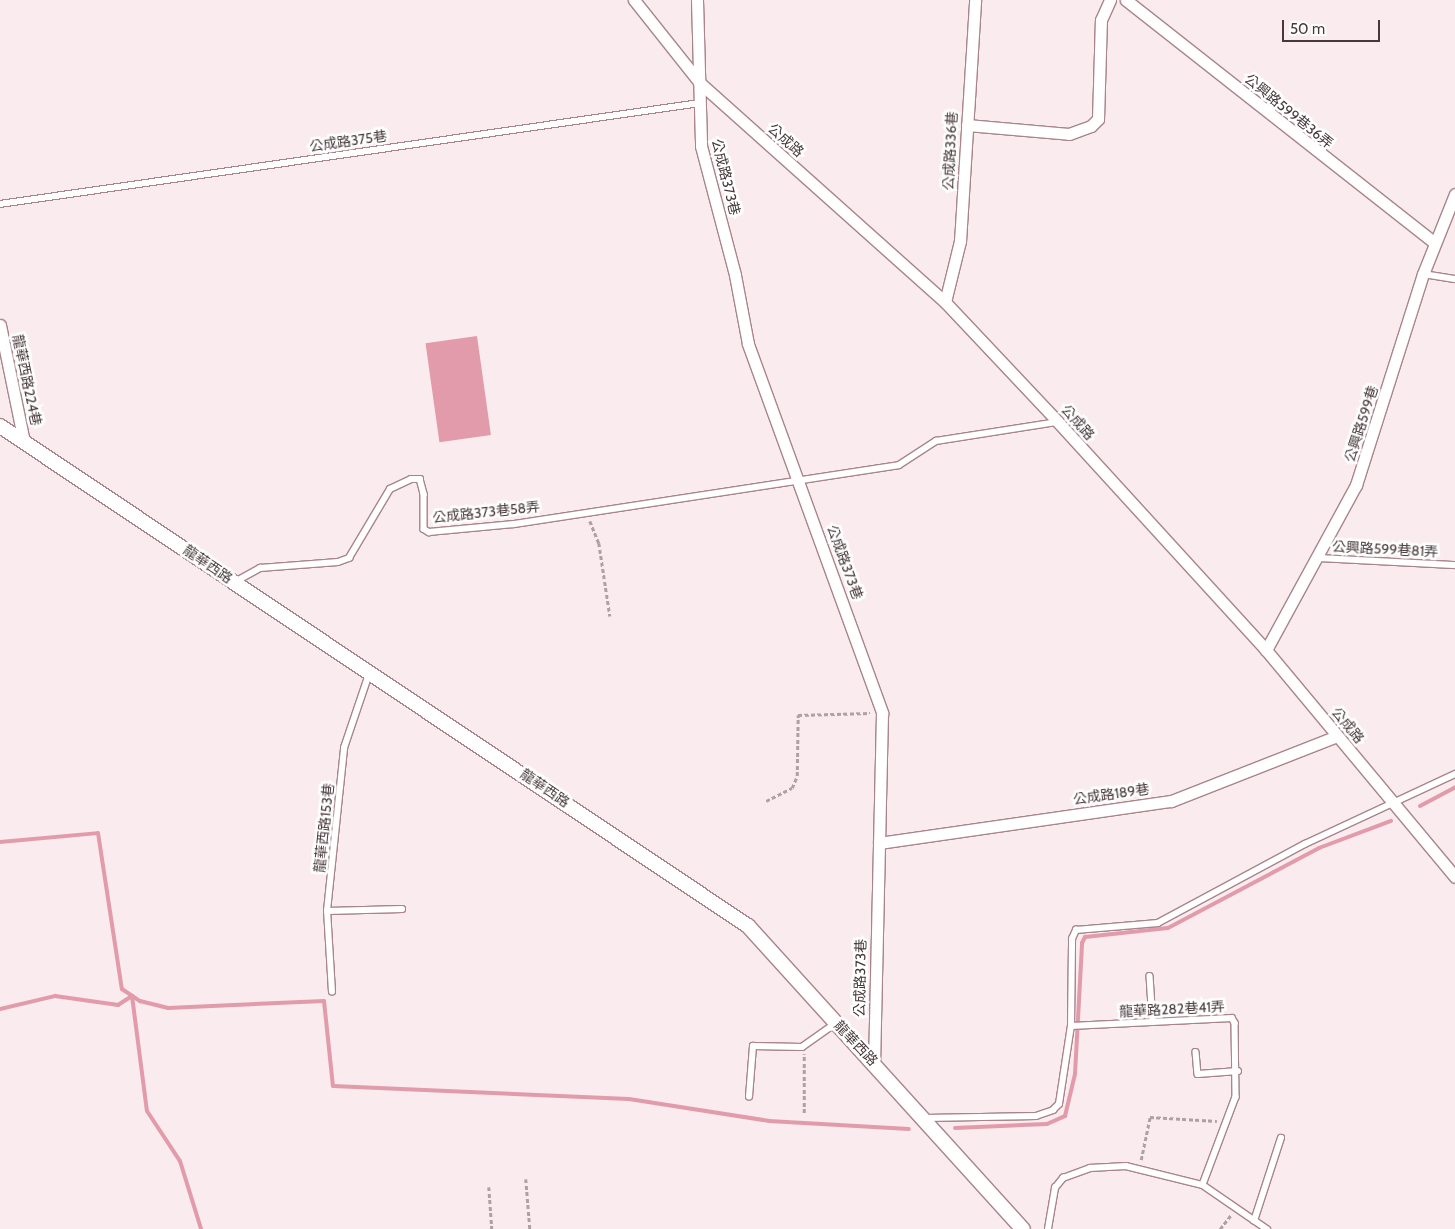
<!DOCTYPE html>
<html>
<head>
<meta charset="utf-8">
<style>
  body { margin:0 }
  #map { position:relative; width:1455px; height:1229px; overflow:hidden; background:#faebee; font-family:Cabin,"Noto Sans TC",sans-serif }
  div>[style] { position:absolute }
  [style*='--x'] { left:calc(var(--x)*1px); top:calc(var(--y)*1px); width:calc(var(--w)*1px); rotate:calc(var(--a)*1deg) }
  .water>* { inset:0; background:#e29baa; transform-origin:0 0 }
  .stream>* { height:4px; margin:-2px; padding:0 2px; transform-origin:2px; border-radius:2px; background:#e29baa }
  .path>* { height:2.5px; margin-top:-1.25px; transform-origin:0; background:repeating-linear-gradient(90deg,#afa0a3 0 4px,transparent 0 6.5px) }
  .roads { filter:drop-shadow(1px 0 #a8858c) drop-shadow(-1px 0 #a8858c) drop-shadow(0 1px #a8858c) drop-shadow(0 -1px #a8858c) }
  .service>* { height:5.5px; margin:-2.75px; padding:0 2.75px; transform-origin:2.75px; border-radius:2.75px; background:#fff }
  .minor>* { height:11px; margin:-5.5px; padding:0 5.5px; transform-origin:5.5px; border-radius:5.5px; background:#fff }
  .tertiary>* { height:14px; margin:-7px; padding:0 7px; transform-origin:7px; border-radius:7px; background:#fff }
  span { translate:-50% -50%; white-space:nowrap; text-align:center; line-height:1.15; -webkit-text-stroke:5px #fff; paint-order:stroke }
  .street-label { font-size:14px; color:#47383b }
  .scale { position:absolute; left:1282px; top:20px; width:98px; height:22px; box-sizing:border-box; border:2px solid #47383b; border-top:0; padding-left:6px; font-size:15px; line-height:18px; white-space:nowrap; color:#47383b; -webkit-text-stroke:4px #fff; paint-order:stroke }
</style>
</head>
<body>
<div id="map">
  <div class="water">
    <div style="left:477px;top:336px;width:100px;height:52px;rotate:82deg"></div>
  </div>
  <div class="stream">
    <div style="--x:1420;--y:806;--w:40;--a:-28"></div>
    <div style="--x:0;--y:842;--w:98;--a:-5.2"></div>
    <div style="--x:98;--y:833;--w:158;--a:81.3"></div>
    <div style="--x:122;--y:989;--w:22;--a:34"></div>
    <div style="--x:140;--y:1001;--w:29;--a:14"></div>
    <div style="--x:168;--y:1008;--w:156;--a:-2.6"></div>
    <div style="--x:324;--y:1001;--w:85;--a:84"></div>
    <div style="--x:333;--y:1086;--w:296;--a:2.5"></div>
    <div style="--x:629;--y:1099;--w:142;--a:8.9"></div>
    <div style="--x:769;--y:1121;--w:140;--a:3.3"></div>
    <div style="--x:0;--y:1009;--w:57;--a:-13.3"></div>
    <div style="--x:55;--y:996;--w:64;--a:8.1"></div>
    <div style="--x:118;--y:1005;--w:17;--a:-33"></div>
    <div style="--x:132;--y:996;--w:116;--a:82.6"></div>
    <div style="--x:147;--y:1111;--w:60;--a:56.6"></div>
    <div style="--x:180;--y:1161;--w:71;--a:72.8"></div>
    <div style="--x:955;--y:1128;--w:92;--a:-2.5"></div>
    <div style="--x:1047;--y:1124;--w:20;--a:-24"></div>
    <div style="--x:1065;--y:1116;--w:43;--a:-76.6"></div>
    <div style="--x:1075;--y:1074;--w:131;--a:-86.9"></div>
    <div style="--x:1082;--y:943;--w:7;--a:-63"></div>
    <div style="--x:1085;--y:937;--w:83;--a:-6.2"></div>
    <div style="--x:1168;--y:928;--w:171;--a:-27.9"></div>
    <div style="--x:1319;--y:848;--w:77;--a:-20.6"></div>
  </div>
  <div class="path">
    <div style="--x:590;--y:521;--w:24;--a:68"></div>
    <div style="--x:599;--y:543;--w:74;--a:81.4"></div>
    <div style="--x:766;--y:801;--w:29;--a:-27"></div>
    <div style="--x:792;--y:788;--w:13;--a:-67"></div>
    <div style="--x:797;--y:776;--w:61;--a:-89.1"></div>
    <div style="--x:798;--y:715;--w:72;--a:-1.6"></div>
    <div style="--x:804;--y:1113;--w:59;--a:-90"></div>
    <div style="--x:1141;--y:1160;--w:44;--a:-78.2"></div>
    <div style="--x:1150;--y:1117;--w:67;--a:3.4"></div>
    <div style="--x:526;--y:1179;--w:50;--a:85.4"></div>
    <div style="--x:489;--y:1187;--w:42;--a:85.9"></div>
    <div style="--x:1220;--y:1229;--w:18;--a:-52"></div>
  </div>
  <div class="roads">
    <div class="service">
      <div style="--x:0;--y:204;--w:707;--a:-8.21"></div>
      <div style="--x:1423;--y:274;--w:32;--a:9"></div>
      <div style="--x:1317;--y:558;--w:138;--a:2.9"></div>
      <div style="--x:235;--y:582;--w:29;--a:-29"></div>
      <div style="--x:260;--y:568;--w:78;--a:-4.4"></div>
      <div style="--x:338;--y:562;--w:12;--a:-20"></div>
      <div style="--x:349;--y:558;--w:80;--a:-59.3"></div>
      <div style="--x:390;--y:489;--w:23;--a:-25"></div>
      <div style="--x:411;--y:479;--w:9;--a:0"></div>
      <div style="--x:420;--y:479;--w:16;--a:75"></div>
      <div style="--x:424;--y:494;--w:35;--a:90"></div>
      <div style="--x:424;--y:529;--w:6;--a:31"></div>
      <div style="--x:429;--y:532;--w:85;--a:-5.4"></div>
      <div style="--x:514;--y:524;--w:389;--a:-8.7"></div>
      <div style="--x:899;--y:465;--w:44;--a:-33"></div>
      <div style="--x:936;--y:441;--w:123;--a:-8.9"></div>
      <div style="--x:327;--y:911;--w:75;--a:-1.5"></div>
      <div style="--x:1150;--y:976;--w:46;--a:86.3"></div>
      <div style="--x:332;--y:992;--w:81;--a:-93.5"></div>
      <div style="--x:327;--y:911;--w:164;--a:-84"></div>
      <div style="--x:344;--y:748;--w:78;--a:-71.3"></div>
      <div style="--x:1071;--y:1026;--w:161;--a:-2.8"></div>
      <div style="--x:1232;--y:1018;--w:6;--a:59"></div>
      <div style="--x:1235;--y:1023;--w:74;--a:89.2"></div>
      <div style="--x:1236;--y:1097;--w:94;--a:110.6"></div>
      <div style="--x:1196;--y:1052;--w:22;--a:85"></div>
      <div style="--x:1198;--y:1074;--w:40;--a:-4.3"></div>
      <div style="--x:749;--y:1097;--w:51;--a:-85.5"></div>
      <div style="--x:753;--y:1046;--w:49;--a:1.2"></div>
      <div style="--x:802;--y:1047;--w:42;--a:-35.2"></div>
      <div style="--x:925;--y:1118;--w:111;--a:-1"></div>
      <div style="--x:1036;--y:1116;--w:18;--a:-19"></div>
      <div style="--x:1053;--y:1110;--w:8;--a:-45"></div>
      <div style="--x:1059;--y:1104;--w:79;--a:-81.3"></div>
      <div style="--x:1071;--y:1026;--w:87;--a:-89.3"></div>
      <div style="--x:1072;--y:939;--w:10;--a:-66"></div>
      <div style="--x:1076;--y:930;--w:82;--a:-4.9"></div>
      <div style="--x:1158;--y:923;--w:167;--a:-28.3"></div>
      <div style="--x:1305;--y:844;--w:166;--a:-25"></div>
      <div style="--x:1254;--y:1221;--w:87;--a:-72"></div>
      <div style="--x:1048;--y:1229;--w:42;--a:-80.3"></div>
      <div style="--x:1055;--y:1188;--w:13;--a:-51"></div>
      <div style="--x:1063;--y:1178;--w:29;--a:-20"></div>
      <div style="--x:1090;--y:1168;--w:36;--a:-3"></div>
      <div style="--x:1126;--y:1166;--w:79;--a:13.9"></div>
      <div style="--x:1203;--y:1185;--w:78;--a:34.5"></div>
    </div>
    <div class="minor">
      <div style="--x:634;--y:0;--w:106;--a:51.5"></div>
      <div style="--x:700;--y:83;--w:329;--a:41.8"></div>
      <div style="--x:945;--y:302;--w:165;--a:46.7"></div>
      <div style="--x:1058;--y:422;--w:309;--a:47.6"></div>
      <div style="--x:1266;--y:650;--w:295;--a:50.2"></div>
      <div style="--x:697;--y:0;--w:146;--a:88.4"></div>
      <div style="--x:701;--y:146;--w:133;--a:75.2"></div>
      <div style="--x:735;--y:275;--w:70;--a:79.3"></div>
      <div style="--x:748;--y:344;--w:393;--a:70"></div>
      <div style="--x:882;--y:713;--w:350;--a:91.3"></div>
      <div style="--x:1126;--y:0;--w:393;--a:38.2"></div>
      <div style="--x:967;--y:125;--w:102;--a:5"></div>
      <div style="--x:1069;--y:134;--w:23;--a:-20"></div>
      <div style="--x:1091;--y:126;--w:10;--a:-45"></div>
      <div style="--x:1098;--y:119;--w:99;--a:-88.3"></div>
      <div style="--x:1101;--y:20;--w:22;--a:-66"></div>
      <div style="--x:945;--y:302;--w:63;--a:-76.2"></div>
      <div style="--x:960;--y:241;--w:241;--a:-86.4"></div>
      <div style="--x:0;--y:325;--w:119;--a:78.4"></div>
      <div style="--x:1266;--y:650;--w:188;--a:-61.4"></div>
      <div style="--x:1356;--y:485;--w:221;--a:-72.4"></div>
      <div style="--x:1423;--y:274;--w:86;--a:-68.2"></div>
      <div style="--x:879;--y:843;--w:295;--a:-8.2"></div>
      <div style="--x:1171;--y:801;--w:178;--a:-21.4"></div>
    </div>
    <div class="tertiary">
      <div style="--x:0;--y:426;--w:900;--a:33.76"></div>
      <div style="--x:748;--y:926;--w:409;--a:47.8"></div>
    </div>
  </div>
  <div class="street-label">
    <span style="left:1289px;top:111px;rotate:39deg">公興路599巷36弄</span>
    <span style="left:786px;top:140px;rotate:42deg">公成路</span>
    <span style="left:348px;top:141px;rotate:-8deg">公成路375巷</span>
    <span style="left:950px;top:151px;rotate:-87deg">公成路336巷</span>
    <span style="left:726px;top:177px;rotate:76deg">公成路373巷</span>
    <span style="left:27px;top:380px;rotate:78deg">龍華西路224巷</span>
    <span style="left:1078px;top:422px;rotate:48deg">公成路</span>
    <span style="left:1361px;top:424px;rotate:-72deg">公興路599巷</span>
    <span style="left:486px;top:512px;rotate:-6deg">公成路373巷58弄</span>
    <span style="left:1385px;top:549px;rotate:3deg">公興路599巷81弄</span>
    <span style="left:845px;top:562px;rotate:70deg">公成路373巷</span>
    <span style="left:208px;top:564px;rotate:34deg">龍華西路</span>
    <span style="left:1348px;top:725px;rotate:50deg">公成路</span>
    <span style="left:545px;top:788px;rotate:34deg">龍華西路</span>
    <span style="left:1111px;top:794px;rotate:-8deg">公成路189巷</span>
    <span style="left:324px;top:828px;rotate:-84deg">龍華西路153巷</span>
    <span style="left:860px;top:978px;rotate:-89deg">公成路373巷</span>
    <span style="left:1172px;top:1009px;rotate:-3deg">龍華路282巷41弄</span>
    <span style="left:856px;top:1043px;rotate:47deg">龍華西路</span>
  </div>
  <div class="scale">50 m</div>
</div>
</body>
</html>
